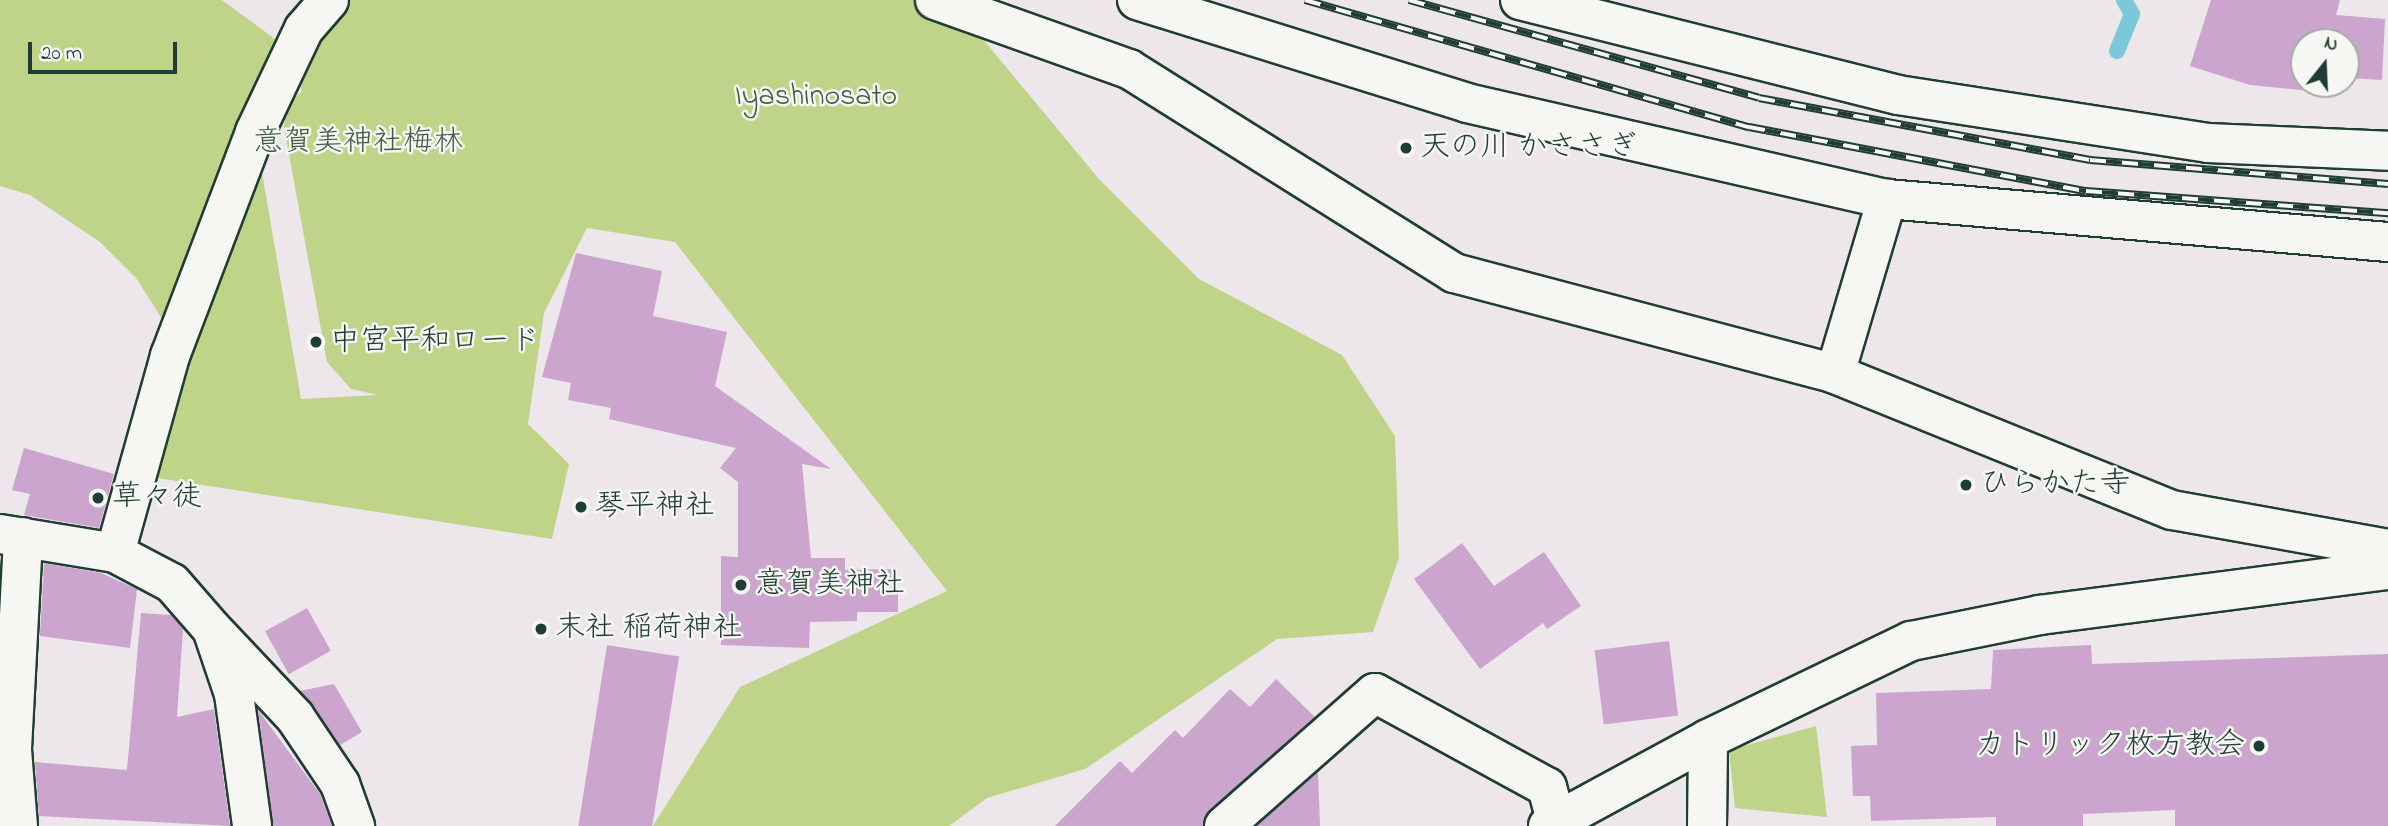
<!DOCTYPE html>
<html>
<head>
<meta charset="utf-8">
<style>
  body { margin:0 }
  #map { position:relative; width:2388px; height:826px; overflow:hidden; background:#ede6eb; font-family:"Indie Flower","Klee One",sans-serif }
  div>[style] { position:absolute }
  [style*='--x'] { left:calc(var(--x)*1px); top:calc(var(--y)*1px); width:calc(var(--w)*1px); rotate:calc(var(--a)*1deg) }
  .green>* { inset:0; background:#bfd489 }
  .stream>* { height:16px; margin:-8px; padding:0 8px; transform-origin:8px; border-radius:8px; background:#7ac8d8 }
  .building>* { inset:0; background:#cba5ce; transform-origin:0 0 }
  .roads { filter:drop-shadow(2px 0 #1f3d34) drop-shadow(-2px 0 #1f3d34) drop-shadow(0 2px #1f3d34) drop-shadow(0 -2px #1f3d34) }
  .minor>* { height:38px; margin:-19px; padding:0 19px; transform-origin:19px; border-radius:19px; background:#f6f6f2 }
  .rail>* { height:8px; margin-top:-4px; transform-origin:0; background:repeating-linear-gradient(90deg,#f6f6f2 0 16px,#1f3d34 0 32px); box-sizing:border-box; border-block:2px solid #1f3d34 }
  .dots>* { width:19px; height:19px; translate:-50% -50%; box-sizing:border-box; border:4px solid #f6f6f2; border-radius:50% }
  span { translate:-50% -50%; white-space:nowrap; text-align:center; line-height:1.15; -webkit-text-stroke:5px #f6f6f2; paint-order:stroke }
  .park-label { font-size:30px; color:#3f5b45 }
  .poi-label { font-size:30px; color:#1f3d34 }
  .left { translate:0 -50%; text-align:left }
  .right { translate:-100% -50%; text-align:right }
  .north { position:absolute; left:2290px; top:28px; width:70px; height:70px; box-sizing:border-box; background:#f6f6f2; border:2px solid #a0aca6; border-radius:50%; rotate:18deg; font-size:19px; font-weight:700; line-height:28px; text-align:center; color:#1f3d34 }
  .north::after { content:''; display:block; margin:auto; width:24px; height:32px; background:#1f3d34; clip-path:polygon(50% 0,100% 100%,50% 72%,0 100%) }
  .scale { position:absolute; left:28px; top:42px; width:149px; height:32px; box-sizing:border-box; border:4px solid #1f3d34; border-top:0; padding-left:9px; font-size:21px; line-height:24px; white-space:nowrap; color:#1f3d34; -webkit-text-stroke:5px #f6f6f2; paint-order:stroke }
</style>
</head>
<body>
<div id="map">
  <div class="green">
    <div style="clip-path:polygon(0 0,222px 0,283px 45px,166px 325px,136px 278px,100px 242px,30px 195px,0 186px)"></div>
    <div style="clip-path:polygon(329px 0,935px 0,957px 8px,1099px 179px,1199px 279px,1342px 355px,1395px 436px,1399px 558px,1373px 632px,1277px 639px,1085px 769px,987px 798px,949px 826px,653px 826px,740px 687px,947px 591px,675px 242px,587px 228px,544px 313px,528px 424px,569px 464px,552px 539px,138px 475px,255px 132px,301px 399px,378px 395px,351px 389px,327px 362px,284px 127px,287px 105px,301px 92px,304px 29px)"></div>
    <div style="clip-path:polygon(1816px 726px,1827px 817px,1735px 808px,1729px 750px)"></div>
  </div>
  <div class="stream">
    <div style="--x:2117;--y:51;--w:40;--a:-68"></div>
    <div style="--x:2132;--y:14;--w:16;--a:-120"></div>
  </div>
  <div class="building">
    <div style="clip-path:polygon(2211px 0,2340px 0,2336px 15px,2385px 19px,2382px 80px,2346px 78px,2346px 42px,2304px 42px,2304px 84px,2342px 84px,2341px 94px,2250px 85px,2190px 66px)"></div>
    <div style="clip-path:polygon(576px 253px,662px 271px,653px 316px,727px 332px,715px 386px,831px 469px,802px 464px,811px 558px,845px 558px,845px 570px,898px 569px,898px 612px,857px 612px,857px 621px,810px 622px,809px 648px,721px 645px,721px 556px,738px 557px,738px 482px,720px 468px,736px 448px,609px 419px,611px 408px,568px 400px,571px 383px,542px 377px)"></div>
    <div style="clip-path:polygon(24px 448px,114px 474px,99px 528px,24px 515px,30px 494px,12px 490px)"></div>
    <div style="clip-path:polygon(1462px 543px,1494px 586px,1544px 552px,1581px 606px,1547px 629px,1543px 623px,1480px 669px,1414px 579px)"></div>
    <div style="clip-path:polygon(44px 563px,101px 573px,137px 589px,130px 648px,40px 636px)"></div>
    <div style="left:307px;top:608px;width:49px;height:48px;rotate:61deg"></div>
    <div style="clip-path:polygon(141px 613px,171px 615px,183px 629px,177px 717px,214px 709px,230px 826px,39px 816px,35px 762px,127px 770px)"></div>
    <div style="left:1669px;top:641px;width:75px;height:75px;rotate:83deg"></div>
    <div style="left:607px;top:645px;width:73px;height:184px;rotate:9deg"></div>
    <div style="clip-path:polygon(2091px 645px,2092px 664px,2388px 654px,2388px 826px,2175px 826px,2175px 810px,2083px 814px,2083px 826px,1996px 826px,1996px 817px,1871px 821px,1870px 796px,1853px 796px,1851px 746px,1877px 745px,1876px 693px,1991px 689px,1993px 650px)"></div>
    <div style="clip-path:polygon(1276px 679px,1315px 717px,1210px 810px,1203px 826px,1055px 826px,1120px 761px,1132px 773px,1175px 730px,1183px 738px,1230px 689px,1250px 707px)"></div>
    <div style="clip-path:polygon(334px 684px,362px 732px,340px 745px,300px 691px)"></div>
    <div style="clip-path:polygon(258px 710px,320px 794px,332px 826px,273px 826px)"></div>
    <div style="clip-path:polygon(1318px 772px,1320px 826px,1257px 826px)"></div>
  </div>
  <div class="roads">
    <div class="minor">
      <div style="--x:935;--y:0;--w:206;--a:19.6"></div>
      <div style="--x:1129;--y:69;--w:384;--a:32.1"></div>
      <div style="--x:1454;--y:273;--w:394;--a:14.8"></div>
      <div style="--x:1835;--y:374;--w:363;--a:22"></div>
      <div style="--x:2172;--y:510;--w:219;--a:10.2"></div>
      <div style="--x:1137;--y:0;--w:346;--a:17.3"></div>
      <div style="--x:1467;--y:103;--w:431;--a:12.9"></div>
      <div style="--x:1887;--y:199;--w:503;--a:4.91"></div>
      <div style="--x:1520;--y:0;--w:390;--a:14.1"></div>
      <div style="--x:1898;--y:95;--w:314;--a:8.8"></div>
      <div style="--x:2208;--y:143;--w:180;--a:2.5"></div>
      <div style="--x:1835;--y:374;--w:183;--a:-73.5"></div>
      <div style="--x:0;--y:534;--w:117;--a:9.4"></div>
      <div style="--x:115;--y:553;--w:64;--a:27.8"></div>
      <div style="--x:172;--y:583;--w:61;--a:49"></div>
      <div style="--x:212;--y:629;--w:69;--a:71.3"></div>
      <div style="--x:234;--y:694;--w:133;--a:82.2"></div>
      <div style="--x:115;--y:553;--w:205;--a:-74.4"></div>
      <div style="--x:170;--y:356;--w:240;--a:-69.2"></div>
      <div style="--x:255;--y:132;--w:114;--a:-64.6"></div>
      <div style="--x:304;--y:29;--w:38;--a:-49"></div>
      <div style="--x:215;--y:632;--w:117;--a:46.7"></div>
      <div style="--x:295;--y:717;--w:81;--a:56.1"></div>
      <div style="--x:340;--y:784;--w:45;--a:70.3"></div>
      <div style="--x:18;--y:826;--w:77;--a:-94.5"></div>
      <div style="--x:12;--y:749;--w:212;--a:-87"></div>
      <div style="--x:1224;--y:826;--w:201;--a:-41.4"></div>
      <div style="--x:1375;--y:693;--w:196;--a:28.7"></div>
      <div style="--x:1547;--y:787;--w:35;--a:75"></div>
      <div style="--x:1548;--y:826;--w:182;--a:-28.5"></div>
      <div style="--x:1708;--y:739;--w:225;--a:-25.8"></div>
      <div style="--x:1911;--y:641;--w:132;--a:-11.4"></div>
      <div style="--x:2040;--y:615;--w:351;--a:-7.4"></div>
      <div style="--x:1707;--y:826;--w:87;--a:-89.3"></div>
    </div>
  </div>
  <div class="rail">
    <div style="--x:1305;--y:0;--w:462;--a:16"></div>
    <div style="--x:1749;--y:127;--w:343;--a:10.8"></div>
    <div style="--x:2086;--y:191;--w:303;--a:4.2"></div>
    <div style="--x:1409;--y:0;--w:363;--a:15.6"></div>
    <div style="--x:1759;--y:98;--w:337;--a:10.6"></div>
    <div style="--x:2090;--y:160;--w:299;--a:4.6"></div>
  </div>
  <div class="dots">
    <div style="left:1406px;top:148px;background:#1f3d34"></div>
    <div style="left:316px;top:342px;background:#1f3d34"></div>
    <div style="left:1966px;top:485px;background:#1f3d34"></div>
    <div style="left:98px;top:498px;background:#1f3d34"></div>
    <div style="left:581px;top:507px;background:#1f3d34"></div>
    <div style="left:741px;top:585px;background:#1f3d34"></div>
    <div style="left:541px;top:629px;background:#1f3d34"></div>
    <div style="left:2259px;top:746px;background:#1f3d34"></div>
  </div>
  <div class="park-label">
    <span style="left:816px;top:97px">Iyashinosato</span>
    <span style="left:358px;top:143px">意賀美神社梅林</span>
  </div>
  <div class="poi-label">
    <span class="left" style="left:1420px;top:148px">天の川 かささぎ</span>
    <span class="left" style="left:330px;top:342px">中宮平和ロード</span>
    <span class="left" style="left:1980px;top:485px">ひらかた寺</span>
    <span class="left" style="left:112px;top:498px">草々徒</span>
    <span class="left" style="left:595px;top:507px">琴平神社</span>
    <span class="left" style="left:755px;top:585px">意賀美神社</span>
    <span class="left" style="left:555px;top:629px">末社 稲荷神社</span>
    <span class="right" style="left:2245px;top:746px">カトリック枚方教会</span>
  </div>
  <div class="north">N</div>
  <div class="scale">20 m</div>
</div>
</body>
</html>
